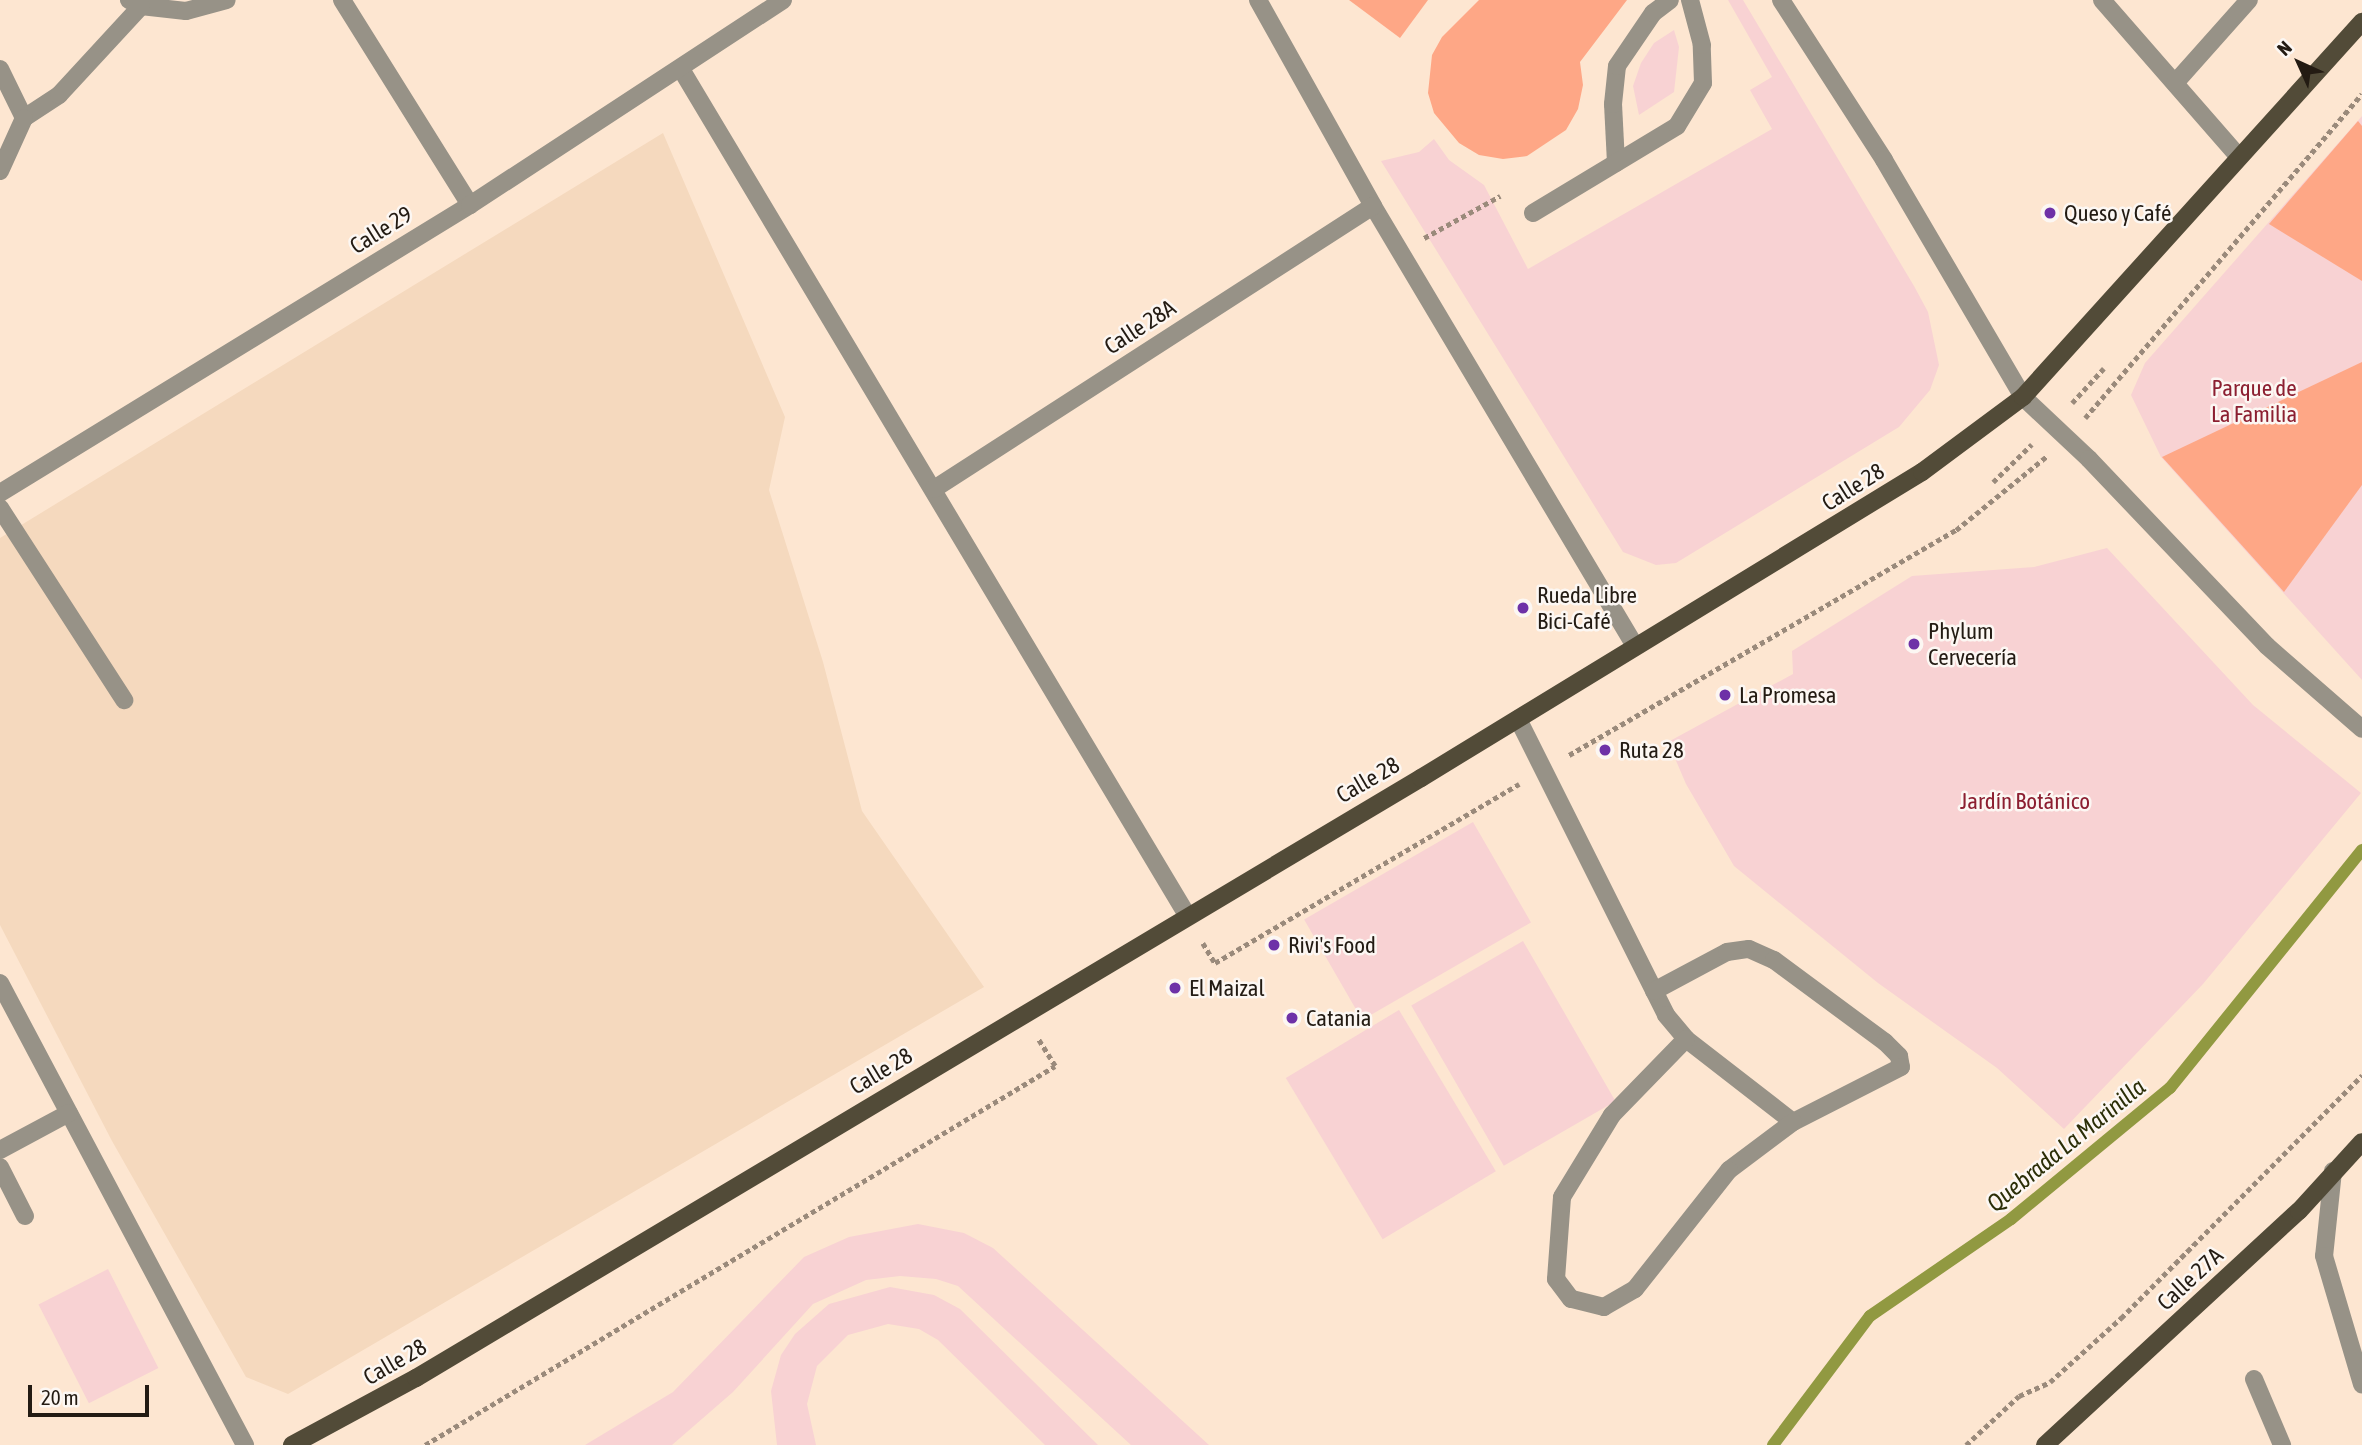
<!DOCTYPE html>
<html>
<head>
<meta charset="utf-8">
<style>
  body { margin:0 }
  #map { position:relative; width:2362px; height:1445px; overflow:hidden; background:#fde6d1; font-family:"Asap Condensed",sans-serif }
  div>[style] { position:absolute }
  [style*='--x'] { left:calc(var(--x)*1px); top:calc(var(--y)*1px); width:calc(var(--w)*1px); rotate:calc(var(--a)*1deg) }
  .built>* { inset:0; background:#f5d9be }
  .green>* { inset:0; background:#f8d2d3; transform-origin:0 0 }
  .stream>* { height:12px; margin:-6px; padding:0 6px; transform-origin:6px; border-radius:6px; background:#919941 }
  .building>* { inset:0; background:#fea786 }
  .path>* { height:4.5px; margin-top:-2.25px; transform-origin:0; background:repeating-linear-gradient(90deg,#9a8a7b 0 5px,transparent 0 8.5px) }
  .minor>* { height:18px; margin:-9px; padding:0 9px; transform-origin:9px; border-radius:9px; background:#979287 }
  .major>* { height:18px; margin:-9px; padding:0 9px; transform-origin:9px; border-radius:9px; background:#524b38 }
  .dots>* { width:19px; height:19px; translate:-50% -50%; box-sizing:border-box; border:4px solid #fcf7f3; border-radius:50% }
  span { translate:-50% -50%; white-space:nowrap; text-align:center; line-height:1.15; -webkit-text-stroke:5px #fcf7f3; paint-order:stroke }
  .poi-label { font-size:23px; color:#231b13 }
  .left { translate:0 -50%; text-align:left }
  .street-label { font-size:23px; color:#231b13 }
  .park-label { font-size:23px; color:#8c1f31 }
  .water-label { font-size:24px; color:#2b2e07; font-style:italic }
  .north { position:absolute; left:2264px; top:28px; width:70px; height:70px; -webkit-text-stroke:5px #fcf7f3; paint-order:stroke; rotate:315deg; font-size:19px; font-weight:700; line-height:28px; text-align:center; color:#231b13 }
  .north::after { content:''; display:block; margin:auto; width:24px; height:32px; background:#231b13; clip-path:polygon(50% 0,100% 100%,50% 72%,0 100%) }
  .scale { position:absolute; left:28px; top:1385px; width:121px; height:32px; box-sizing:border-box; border:4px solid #231b13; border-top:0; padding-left:9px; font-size:21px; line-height:24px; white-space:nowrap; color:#231b13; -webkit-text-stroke:5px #fcf7f3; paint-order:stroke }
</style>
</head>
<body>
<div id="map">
  <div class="built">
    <div style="clip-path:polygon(663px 133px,785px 417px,769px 490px,823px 662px,862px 811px,984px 987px,288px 1394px,246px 1377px,112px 1141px,0 925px,0 538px)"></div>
  </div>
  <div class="green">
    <div style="clip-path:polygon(1728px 0,1743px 0,1914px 286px,1928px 312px,1939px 365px,1930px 390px,1899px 427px,1676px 563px,1656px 565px,1623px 552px,1381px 161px,1419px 152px,1434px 139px,1449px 160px,1484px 185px,1528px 269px,1772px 129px,1750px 90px,1772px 77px)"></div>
    <div style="clip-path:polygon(1674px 30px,1679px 47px,1674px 92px,1639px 115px,1633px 86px,1641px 63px,1654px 43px)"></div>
    <div style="clip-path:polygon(2362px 116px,2362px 680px,2161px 457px,2131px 395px,2145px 363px)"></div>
    <div style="clip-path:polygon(2107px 548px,2253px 705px,2361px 793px,2203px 984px,2064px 1129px,1997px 1068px,1878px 983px,1734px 866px,1686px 784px,1668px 742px,1793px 674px,1792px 651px,1912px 576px,2034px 567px)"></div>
    <div style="left:1473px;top:822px;width:116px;height:195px;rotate:60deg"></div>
    <div style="left:1523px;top:941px;width:185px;height:129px;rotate:60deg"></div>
    <div style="left:1399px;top:1010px;width:188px;height:132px;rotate:59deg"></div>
    <div style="clip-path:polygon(918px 1224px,964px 1233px,993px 1248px,1209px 1445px,1131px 1445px,958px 1286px,936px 1279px,900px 1276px,866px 1280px,813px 1304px,733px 1392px,672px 1445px,585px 1445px,673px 1392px,804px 1257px,849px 1237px)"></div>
    <div style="left:108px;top:1269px;width:111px;height:78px;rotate:63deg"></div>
    <div style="clip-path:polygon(890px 1287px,934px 1295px,960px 1309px,1098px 1445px,1045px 1445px,938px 1340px,919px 1329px,888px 1324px,848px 1335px,817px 1366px,807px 1404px,816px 1445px,777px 1445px,771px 1391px,781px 1355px,795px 1334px,829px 1304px)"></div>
  </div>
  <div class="stream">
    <div style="--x:1773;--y:1445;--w:161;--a:-53.1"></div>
    <div style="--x:1870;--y:1316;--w:171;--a:-34.5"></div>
    <div style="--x:2011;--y:1219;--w:206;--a:-39.5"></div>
    <div style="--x:2170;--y:1088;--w:306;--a:-51.1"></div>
  </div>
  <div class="building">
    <div style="clip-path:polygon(1349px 0,1428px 0,1400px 38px)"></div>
    <div style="clip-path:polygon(1479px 0,1627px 0,1580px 62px,1583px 85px,1578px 109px,1566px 130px,1527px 156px,1503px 159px,1479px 155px,1459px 143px,1434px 113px,1428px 93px,1432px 55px,1442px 37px)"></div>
    <div style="clip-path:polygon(2358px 121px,2362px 126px,2362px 281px,2269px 224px)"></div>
    <div style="clip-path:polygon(2362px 362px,2362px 485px,2284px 592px,2162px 457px)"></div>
  </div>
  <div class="path">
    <div style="--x:1424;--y:238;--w:87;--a:-28.9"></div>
    <div style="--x:2072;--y:403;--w:47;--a:-47.6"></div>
    <div style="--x:2085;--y:418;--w:426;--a:-49.5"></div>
    <div style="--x:1993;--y:482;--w:54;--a:-44.3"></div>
    <div style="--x:1569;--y:755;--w:448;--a:-30.2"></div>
    <div style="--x:1956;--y:530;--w:117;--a:-39.1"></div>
    <div style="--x:1203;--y:943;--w:23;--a:59"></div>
    <div style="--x:1215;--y:963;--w:353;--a:-30.5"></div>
    <div style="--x:425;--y:1445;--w:735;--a:-31.03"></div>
    <div style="--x:1055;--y:1066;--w:31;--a:-122"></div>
    <div style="--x:1966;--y:1445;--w:72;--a:-42.8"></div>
    <div style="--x:2019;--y:1396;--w:34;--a:-24"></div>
    <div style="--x:2050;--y:1382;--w:96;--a:-42"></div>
    <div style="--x:2121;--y:1318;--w:342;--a:-45.2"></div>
  </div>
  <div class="minor">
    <div style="--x:129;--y:0;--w:13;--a:27"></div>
    <div style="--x:141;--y:6;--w:45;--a:6.3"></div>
    <div style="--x:186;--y:11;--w:42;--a:-15"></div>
    <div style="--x:342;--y:0;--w:242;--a:58"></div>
    <div style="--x:1258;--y:0;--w:236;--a:60.8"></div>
    <div style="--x:1373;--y:206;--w:512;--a:59.23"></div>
    <div style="--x:1781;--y:0;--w:190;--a:57.2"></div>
    <div style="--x:1884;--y:160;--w:275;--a:59.6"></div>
    <div style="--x:2023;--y:397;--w:91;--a:43.2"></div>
    <div style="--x:2089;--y:459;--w:258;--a:46.4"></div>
    <div style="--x:2267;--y:646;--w:126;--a:41.1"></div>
    <div style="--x:2102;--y:0;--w:207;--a:48.9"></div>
    <div style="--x:0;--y:69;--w:55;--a:63.9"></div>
    <div style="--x:24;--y:118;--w:42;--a:-33.3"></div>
    <div style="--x:59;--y:95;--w:121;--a:-47.3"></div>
    <div style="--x:681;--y:69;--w:986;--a:59.12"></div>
    <div style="--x:2175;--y:83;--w:111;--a:-48.3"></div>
    <div style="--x:1616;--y:163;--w:59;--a:-92.9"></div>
    <div style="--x:1613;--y:104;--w:38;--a:-84"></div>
    <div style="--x:1617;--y:66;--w:64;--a:-55.8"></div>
    <div style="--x:1653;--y:13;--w:21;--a:-37"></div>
    <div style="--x:0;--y:171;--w:58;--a:-65.6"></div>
    <div style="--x:1533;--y:213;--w:168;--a:-31.1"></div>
    <div style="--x:1677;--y:126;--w:50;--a:-58.8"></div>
    <div style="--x:1703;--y:83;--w:38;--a:-92"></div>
    <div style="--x:1702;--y:45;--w:47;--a:-104.9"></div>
    <div style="--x:934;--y:489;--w:522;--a:-32.81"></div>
    <div style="--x:0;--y:493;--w:551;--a:-31.5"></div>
    <div style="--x:470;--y:205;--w:374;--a:-33.2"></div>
    <div style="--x:0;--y:508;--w:229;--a:57.1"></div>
    <div style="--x:1518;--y:719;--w:331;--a:63.4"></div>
    <div style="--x:1666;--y:1015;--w:31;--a:50"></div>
    <div style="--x:1686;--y:1039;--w:135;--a:37.8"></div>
    <div style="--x:0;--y:983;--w:523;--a:62.06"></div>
    <div style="--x:1654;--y:991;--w:83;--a:-28.1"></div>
    <div style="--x:1727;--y:952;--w:22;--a:-8"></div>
    <div style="--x:1749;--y:949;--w:27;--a:24"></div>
    <div style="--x:1774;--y:960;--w:138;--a:36.5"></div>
    <div style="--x:1885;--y:1042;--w:20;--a:45"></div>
    <div style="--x:1899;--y:1056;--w:11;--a:80"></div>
    <div style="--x:1901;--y:1067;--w:121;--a:153"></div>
    <div style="--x:1793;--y:1122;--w:80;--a:143.1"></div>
    <div style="--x:1729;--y:1170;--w:152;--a:128.3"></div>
    <div style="--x:1635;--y:1289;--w:36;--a:150"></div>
    <div style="--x:1604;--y:1307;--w:34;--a:-166"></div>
    <div style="--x:1571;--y:1299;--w:25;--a:-127"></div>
    <div style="--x:1556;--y:1279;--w:82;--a:-85.8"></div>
    <div style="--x:1562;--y:1197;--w:96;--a:-58.6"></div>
    <div style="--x:1612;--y:1115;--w:106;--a:-45.8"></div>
    <div style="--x:0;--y:1150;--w:78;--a:-28.2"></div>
    <div style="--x:0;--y:1167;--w:55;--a:63"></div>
    <div style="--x:2333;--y:1171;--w:85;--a:96"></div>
    <div style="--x:2324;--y:1256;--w:134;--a:73.5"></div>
    <div style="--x:2254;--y:1379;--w:72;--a:67"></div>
  </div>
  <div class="major">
    <div style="--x:292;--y:1445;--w:141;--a:-28.4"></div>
    <div style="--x:416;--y:1378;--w:1170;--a:-30.84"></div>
    <div style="--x:1421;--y:778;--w:587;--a:-31.42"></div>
    <div style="--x:1922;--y:472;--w:126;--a:-36.6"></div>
    <div style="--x:2023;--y:397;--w:506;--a:-47.89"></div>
    <div style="--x:2045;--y:1445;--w:345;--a:-42.7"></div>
    <div style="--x:2299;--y:1211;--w:93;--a:-47.6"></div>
  </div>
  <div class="dots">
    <div style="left:2050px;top:213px;background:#6e31a7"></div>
    <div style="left:1523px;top:608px;background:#6e31a7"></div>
    <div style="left:1914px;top:644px;background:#6e31a7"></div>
    <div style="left:1725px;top:695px;background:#6e31a7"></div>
    <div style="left:1605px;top:750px;background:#6e31a7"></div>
    <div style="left:1274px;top:945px;background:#6e31a7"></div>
    <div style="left:1175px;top:988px;background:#6e31a7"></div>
    <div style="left:1292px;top:1018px;background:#6e31a7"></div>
  </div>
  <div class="poi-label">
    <span class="left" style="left:2064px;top:213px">Queso y Café</span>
    <span class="left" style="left:1537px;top:608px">Rueda Libre<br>Bici-Café</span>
    <span class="left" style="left:1928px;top:644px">Phylum<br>Cervecería</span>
    <span class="left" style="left:1739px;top:695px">La Promesa</span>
    <span class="left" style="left:1619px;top:750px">Ruta 28</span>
    <span class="left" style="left:1288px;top:945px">Rivi's Food</span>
    <span class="left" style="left:1189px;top:988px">El Maizal</span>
    <span class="left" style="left:1306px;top:1018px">Catania</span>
  </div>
  <div class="street-label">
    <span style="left:381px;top:230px;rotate:-32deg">Calle 29</span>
    <span style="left:1140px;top:327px;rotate:-33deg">Calle 28A</span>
    <span style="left:1853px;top:487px;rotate:-32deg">Calle 28</span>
    <span style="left:1368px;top:780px;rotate:-30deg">Calle 28</span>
    <span style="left:881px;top:1071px;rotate:-31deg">Calle 28</span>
    <span style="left:2190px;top:1279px;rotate:-43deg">Calle 27A</span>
    <span style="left:395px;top:1362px;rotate:-30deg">Calle 28</span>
  </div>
  <div class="park-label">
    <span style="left:2254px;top:401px">Parque de<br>La Familia</span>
    <span style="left:2025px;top:801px">Jardín Botánico</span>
  </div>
  <div class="water-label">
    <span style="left:2066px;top:1145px;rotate:-39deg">Quebrada La Marinilla</span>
  </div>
  <div class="north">N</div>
  <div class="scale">20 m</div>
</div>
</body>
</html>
